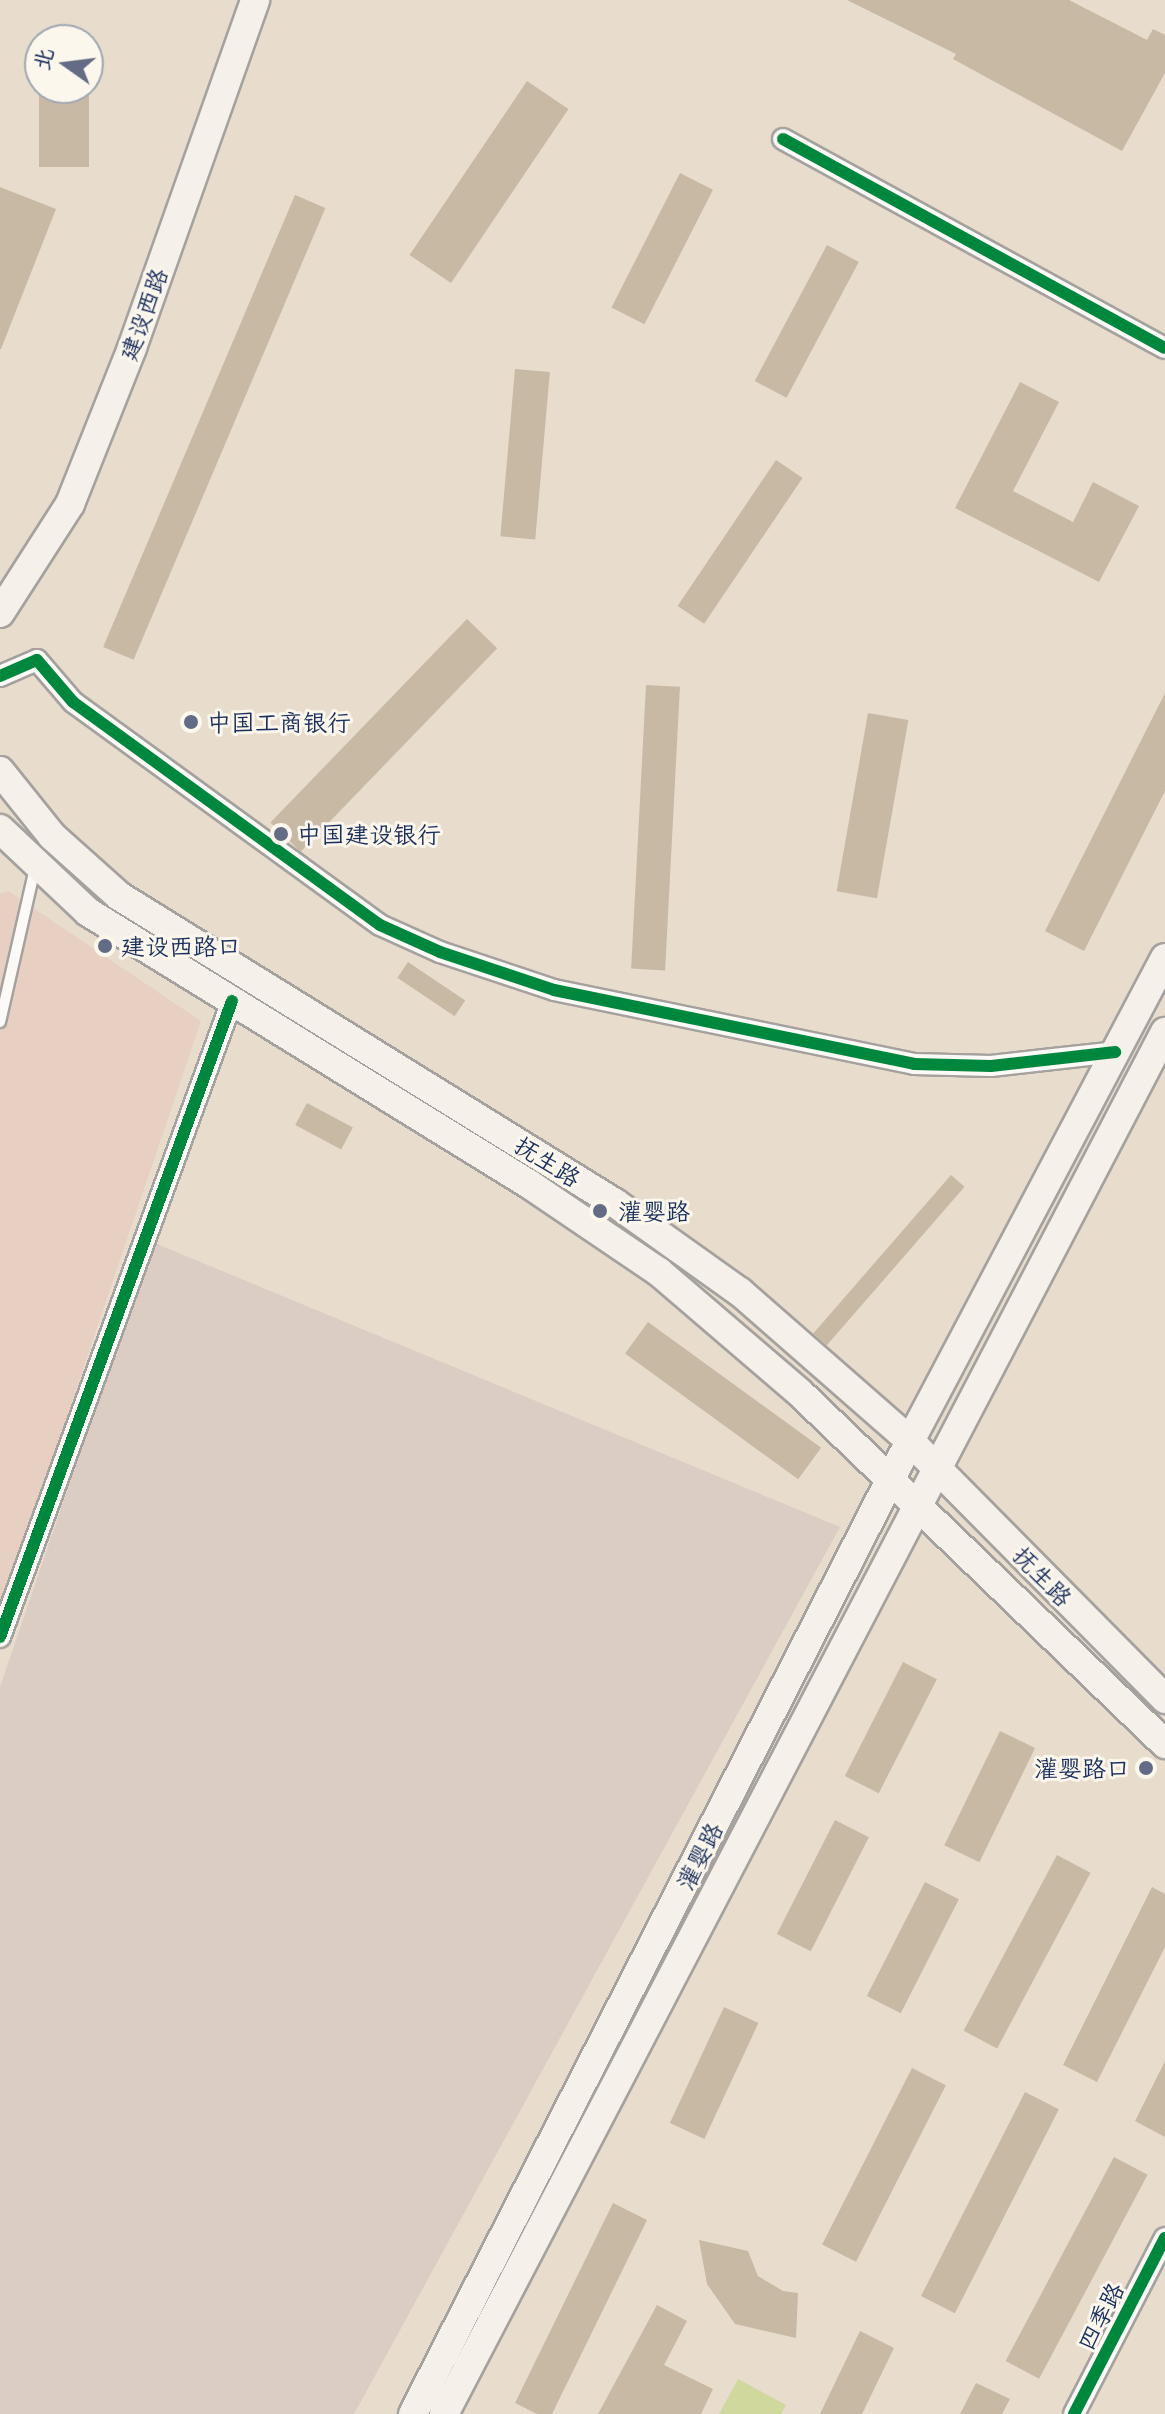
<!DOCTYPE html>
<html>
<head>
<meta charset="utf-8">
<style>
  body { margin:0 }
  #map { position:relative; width:1165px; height:2414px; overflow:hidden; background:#e8dccc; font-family:Mali,"LXGW WenKai TC",sans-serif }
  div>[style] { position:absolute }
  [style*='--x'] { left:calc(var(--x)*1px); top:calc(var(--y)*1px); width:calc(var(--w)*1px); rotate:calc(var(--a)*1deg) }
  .built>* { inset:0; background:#e7d0c1 }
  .industrial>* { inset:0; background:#dbcdc3 }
  .green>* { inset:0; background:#d0d89e }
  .building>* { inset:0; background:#c8b9a5; transform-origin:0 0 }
  .roads { filter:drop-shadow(2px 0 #a5a19e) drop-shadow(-2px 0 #a5a19e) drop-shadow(0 2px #a5a19e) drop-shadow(0 -2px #a5a19e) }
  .lane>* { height:10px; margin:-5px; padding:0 5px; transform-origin:5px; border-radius:5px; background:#fcfaf7 }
  .street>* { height:20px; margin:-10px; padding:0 10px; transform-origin:10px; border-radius:10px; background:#fcfaf7 }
  .secondary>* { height:28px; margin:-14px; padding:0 14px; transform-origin:14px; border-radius:14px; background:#f5f0ea }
  .cycleway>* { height:12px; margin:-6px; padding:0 6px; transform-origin:6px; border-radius:6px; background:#00873e }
  .dots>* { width:22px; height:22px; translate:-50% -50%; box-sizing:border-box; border:4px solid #fbf7ec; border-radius:50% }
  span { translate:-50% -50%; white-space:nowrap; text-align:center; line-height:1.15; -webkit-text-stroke:6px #fbf7ec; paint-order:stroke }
  .street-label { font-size:24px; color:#1b2f5e }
  .poi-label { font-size:24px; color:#1b2f5e }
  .left { translate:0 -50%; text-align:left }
  .right { translate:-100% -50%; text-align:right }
  .north { position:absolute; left:24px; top:24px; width:80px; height:80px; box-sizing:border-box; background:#fbf7ec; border:2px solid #a1a7b3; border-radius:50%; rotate:284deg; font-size:22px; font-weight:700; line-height:32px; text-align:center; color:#1b2f5e }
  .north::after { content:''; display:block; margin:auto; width:28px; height:36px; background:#636c84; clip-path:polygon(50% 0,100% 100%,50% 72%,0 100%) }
</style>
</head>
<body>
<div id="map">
  <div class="built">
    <div style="clip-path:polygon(8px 891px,201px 1021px,0 1614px,0 894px)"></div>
  </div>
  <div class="industrial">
    <div style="clip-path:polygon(152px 1242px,840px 1527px,354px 2414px,0 2414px,0 1687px)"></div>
  </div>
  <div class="green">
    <div style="clip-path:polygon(738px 2379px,786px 2405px,781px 2414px,719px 2414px)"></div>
  </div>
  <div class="building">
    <div style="clip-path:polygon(847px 0,1069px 0,1147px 40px,1153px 29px,1165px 35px,1165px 73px,1122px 151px,953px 59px,956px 54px)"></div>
    <div style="left:527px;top:81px;width:50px;height:210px;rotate:34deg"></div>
    <div style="left:39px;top:88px;width:50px;height:79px"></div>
    <div style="left:680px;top:173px;width:37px;height:151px;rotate:27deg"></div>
    <div style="clip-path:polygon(0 187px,56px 209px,1px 349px,0 349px)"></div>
    <div style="left:295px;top:195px;width:33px;height:491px;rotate:23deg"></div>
    <div style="left:827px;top:245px;width:36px;height:154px;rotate:28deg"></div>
    <div style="left:515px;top:369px;width:35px;height:168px;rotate:5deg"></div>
    <div style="clip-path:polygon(1020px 382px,1059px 402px,1013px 491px,1073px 522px,1093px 482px,1139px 506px,1099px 582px,955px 508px)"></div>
    <div style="left:776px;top:460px;width:32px;height:176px;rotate:34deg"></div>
    <div style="left:467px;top:619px;width:42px;height:283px;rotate:44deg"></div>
    <div style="left:646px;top:685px;width:34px;height:284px;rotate:3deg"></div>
    <div style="clip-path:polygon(1165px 693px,1165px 791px,1084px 951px,1045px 931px)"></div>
    <div style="left:868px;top:713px;width:41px;height:181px;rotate:10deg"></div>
    <div style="left:408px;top:962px;width:69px;height:19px;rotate:34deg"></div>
    <div style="left:307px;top:1103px;width:52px;height:25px;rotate:28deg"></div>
    <div style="left:951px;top:1175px;width:18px;height:210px;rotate:41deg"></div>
    <div style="left:648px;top:1322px;width:214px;height:39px;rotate:36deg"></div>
    <div style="left:903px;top:1662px;width:38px;height:128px;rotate:27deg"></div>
    <div style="left:1000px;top:1731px;width:39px;height:127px;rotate:26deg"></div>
    <div style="left:835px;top:1820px;width:38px;height:128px;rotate:27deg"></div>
    <div style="left:1057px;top:1855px;width:38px;height:199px;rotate:28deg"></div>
    <div style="left:925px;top:1882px;width:38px;height:128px;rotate:27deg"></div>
    <div style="clip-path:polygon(1152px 1887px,1165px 1894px,1165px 1947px,1097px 2082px,1063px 2065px)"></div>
    <div style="left:724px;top:2007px;width:38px;height:128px;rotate:25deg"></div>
    <div style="clip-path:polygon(1165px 2061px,1165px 2137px,1135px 2121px)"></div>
    <div style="left:912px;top:2068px;width:38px;height:198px;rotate:27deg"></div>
    <div style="left:1025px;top:2092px;width:38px;height:229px;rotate:27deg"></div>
    <div style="left:1114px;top:2157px;width:38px;height:231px;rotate:28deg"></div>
    <div style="clip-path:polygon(613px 2203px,647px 2220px,552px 2414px,537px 2414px,515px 2403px)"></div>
    <div style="clip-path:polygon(699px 2240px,748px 2251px,758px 2276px,783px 2291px,798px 2293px,796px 2338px,735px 2324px,707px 2284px)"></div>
    <div style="clip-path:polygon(657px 2305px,687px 2321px,664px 2365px,713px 2389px,701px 2414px,598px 2414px)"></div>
    <div style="clip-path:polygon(860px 2331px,894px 2348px,862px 2414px,820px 2414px)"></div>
    <div style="clip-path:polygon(976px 2383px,1010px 2399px,1002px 2414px,960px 2414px)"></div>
  </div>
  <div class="roads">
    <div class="lane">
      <div style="--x:0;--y:1022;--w:158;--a:-77.2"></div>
    </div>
    <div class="street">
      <div style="--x:783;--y:139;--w:435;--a:28.7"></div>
      <div style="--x:0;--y:676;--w:40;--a:-23.4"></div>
      <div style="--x:37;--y:660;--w:55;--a:49.4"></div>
      <div style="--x:73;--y:702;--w:379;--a:36"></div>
      <div style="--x:380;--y:925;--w:66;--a:24.2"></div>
      <div style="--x:440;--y:952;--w:120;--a:18.4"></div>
      <div style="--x:554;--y:990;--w:368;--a:11.6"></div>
      <div style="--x:914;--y:1064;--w:77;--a:1.5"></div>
      <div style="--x:991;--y:1066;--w:125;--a:-6.4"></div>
      <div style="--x:0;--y:1637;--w:677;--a:-69.96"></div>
      <div style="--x:1074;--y:2414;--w:198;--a:-62.7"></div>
    </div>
    <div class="secondary">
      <div style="--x:0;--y:613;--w:130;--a:-57.3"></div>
      <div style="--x:70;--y:504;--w:168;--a:-68.3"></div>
      <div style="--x:132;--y:348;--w:369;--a:-70.5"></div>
      <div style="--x:0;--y:771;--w:83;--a:51.3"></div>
      <div style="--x:52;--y:836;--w:90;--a:41.8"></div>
      <div style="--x:119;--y:896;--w:583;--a:31.76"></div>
      <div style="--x:615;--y:1203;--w:153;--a:35.5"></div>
      <div style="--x:740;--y:1292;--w:226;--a:41.2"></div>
      <div style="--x:910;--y:1441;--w:363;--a:45.3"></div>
      <div style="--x:0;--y:829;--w:121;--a:43.3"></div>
      <div style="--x:88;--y:912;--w:518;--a:31.67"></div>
      <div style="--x:529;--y:1184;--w:157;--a:34.1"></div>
      <div style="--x:659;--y:1272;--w:184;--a:40.6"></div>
      <div style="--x:799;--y:1392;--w:508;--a:43.88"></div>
      <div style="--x:413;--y:2414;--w:1093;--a:-62.94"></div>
      <div style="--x:910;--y:1441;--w:546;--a:-62.17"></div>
      <div style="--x:444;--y:2414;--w:1559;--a:-62.45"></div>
    </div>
  </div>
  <div class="cycleway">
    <div style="--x:783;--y:139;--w:435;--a:28.7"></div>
    <div style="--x:0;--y:676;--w:40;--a:-23.4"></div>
    <div style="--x:37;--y:660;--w:55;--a:49.4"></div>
    <div style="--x:73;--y:702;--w:379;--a:36"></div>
    <div style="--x:380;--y:925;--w:66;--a:24.2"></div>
    <div style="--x:440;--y:952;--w:120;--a:18.4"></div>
    <div style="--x:554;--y:990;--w:368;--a:11.6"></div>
    <div style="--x:914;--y:1064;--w:77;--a:1.5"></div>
    <div style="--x:991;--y:1066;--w:125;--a:-6.4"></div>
    <div style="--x:0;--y:1637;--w:677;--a:-69.96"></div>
    <div style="--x:1074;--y:2414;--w:198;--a:-62.7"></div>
  </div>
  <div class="dots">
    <div style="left:191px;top:722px;background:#636c84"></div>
    <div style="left:281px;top:834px;background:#636c84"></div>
    <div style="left:105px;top:946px;background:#636c84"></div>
    <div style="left:600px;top:1211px;background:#636c84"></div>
    <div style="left:1146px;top:1768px;background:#636c84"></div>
  </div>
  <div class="street-label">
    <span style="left:143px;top:314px;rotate:-70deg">建设西路</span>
    <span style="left:548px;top:1161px;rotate:32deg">抚生路</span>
    <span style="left:1043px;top:1576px;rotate:46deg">抚生路</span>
    <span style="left:699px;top:1856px;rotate:-63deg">灌婴路</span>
    <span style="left:1100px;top:2316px;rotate:-63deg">四季路</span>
  </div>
  <div class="poi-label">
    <span class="left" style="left:207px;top:722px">中国工商银行</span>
    <span class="left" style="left:297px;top:834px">中国建设银行</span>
    <span class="left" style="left:121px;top:946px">建设西路口</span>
    <span class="left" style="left:618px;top:1211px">灌婴路</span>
    <span class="right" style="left:1130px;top:1768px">灌婴路口</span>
  </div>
  <div class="north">北</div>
</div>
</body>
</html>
